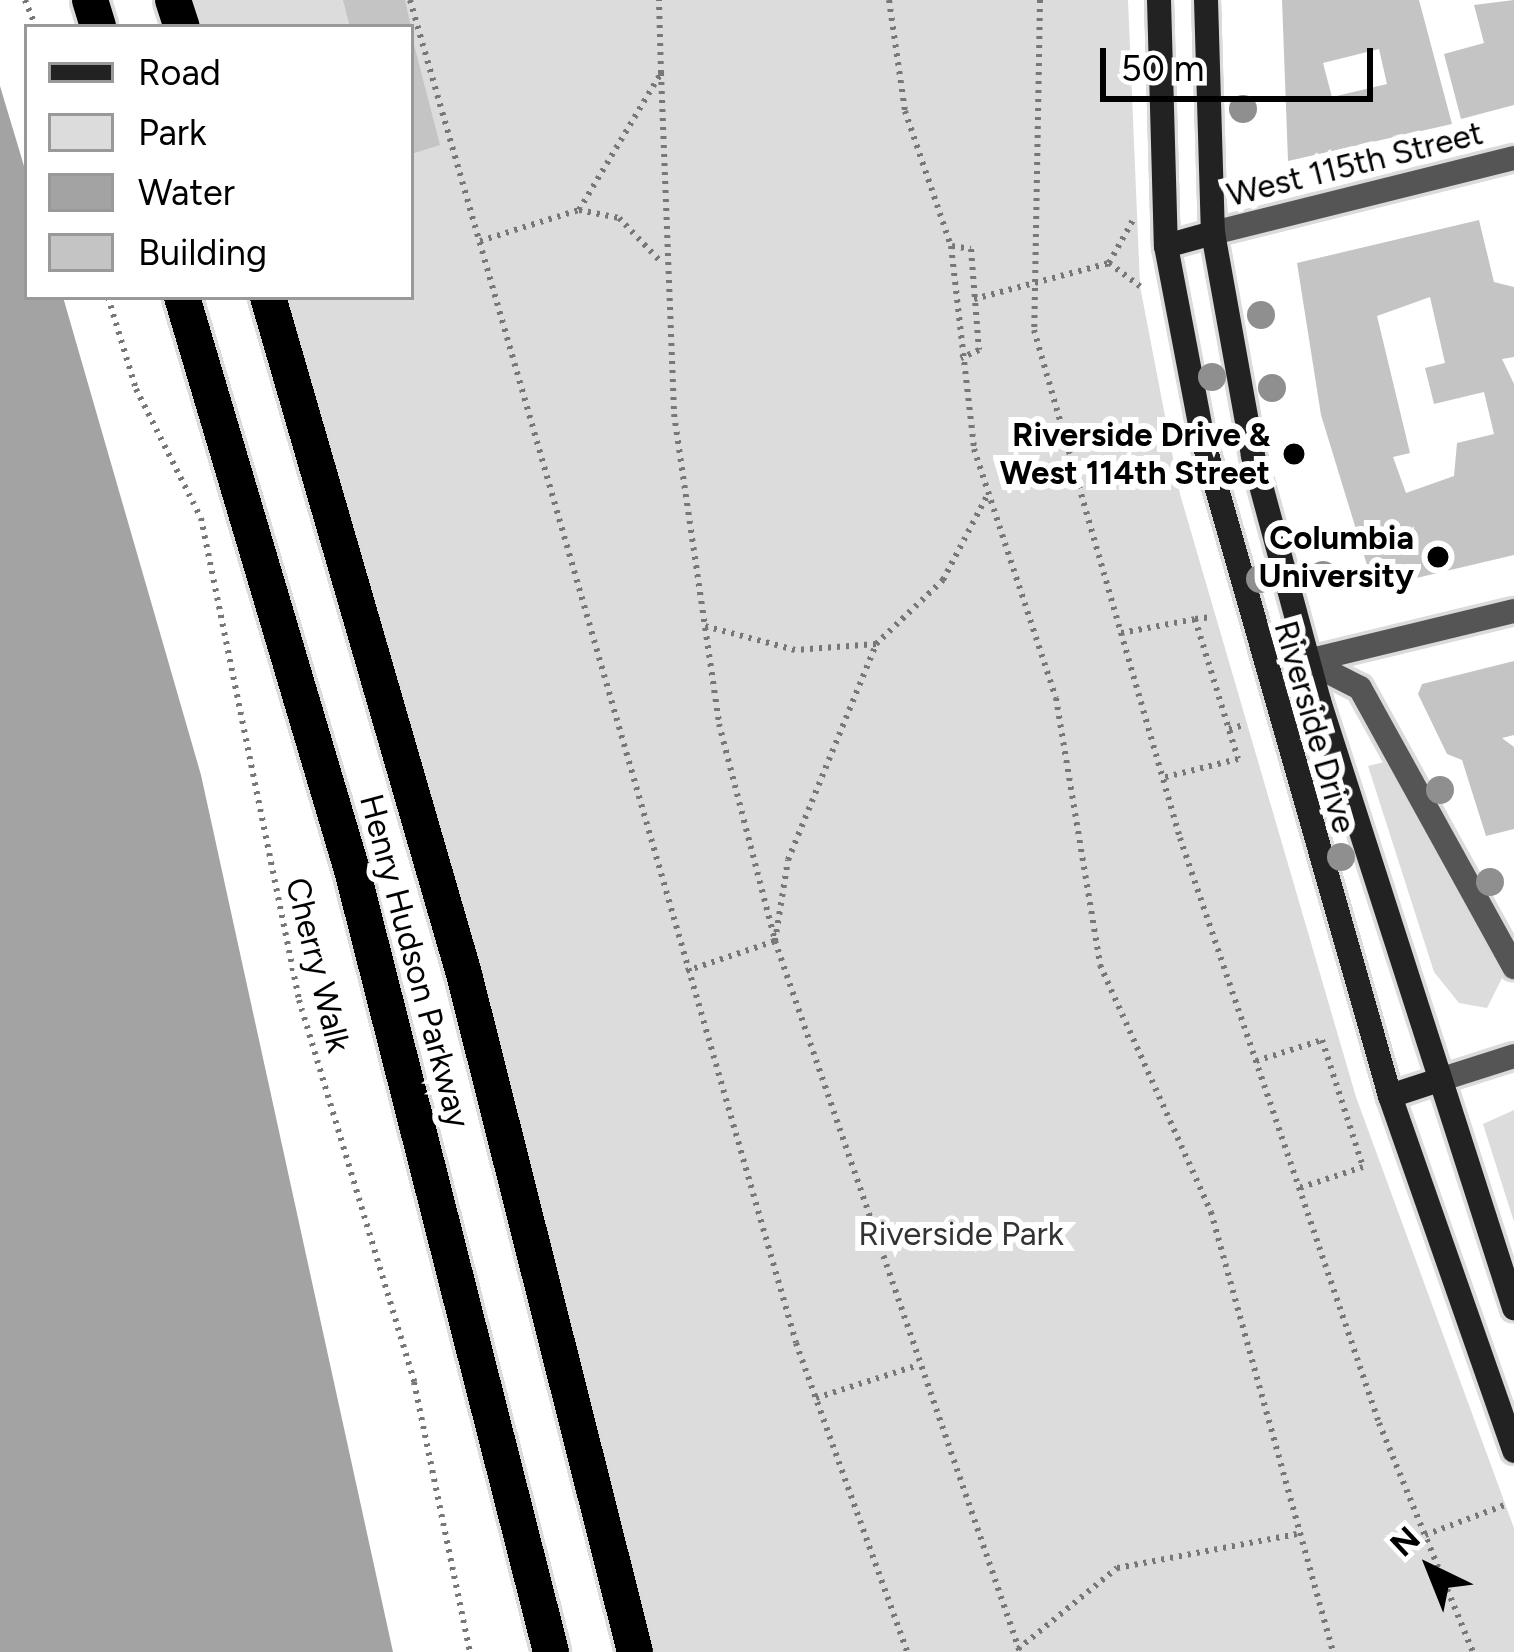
<!DOCTYPE html>
<html>
<head>
<meta charset="utf-8">
<style>
  body { margin:0 }
  #map { position:relative; width:1514px; height:1652px; overflow:hidden; background:#fff; font-family:Figtree,sans-serif }
  div>[style] { position:absolute }
  [style*='--x'] { left:calc(var(--x)*1px); top:calc(var(--y)*1px); width:calc(var(--w)*1px); rotate:calc(var(--a)*1deg) }
  .green>* { inset:0; background:#dcdcdc }
  .water>* { inset:0; background:#a3a3a3 }
  .building>* { inset:0; background:#c4c4c4 }
  .path>* { height:6px; margin-top:-3px; transform-origin:0; background:repeating-linear-gradient(90deg,#777 0 3px,transparent 0 9px) }
  .roads { filter:drop-shadow(3px 0 #dbdbdb) drop-shadow(-3px 0 #dbdbdb) drop-shadow(0 3px #dbdbdb) drop-shadow(0 -3px #dbdbdb) }
  .street>* { height:24px; margin:-12px; padding:0 12px; transform-origin:12px; border-radius:12px; background:#555 }
  .secondary>* { height:24px; margin:-12px; padding:0 12px; transform-origin:12px; border-radius:12px; background:#222 }
  .highway>* { height:36px; margin:-18px; padding:0 18px; transform-origin:18px; border-radius:18px; background:#000 }
  .trees>* { width:28px; height:28px; margin:-14px; border-radius:50%; background:#8f8f8f }
  .dots>* { width:33px; height:33px; translate:-50% -50%; box-sizing:border-box; border:6px solid #fff; border-radius:50% }
  span { translate:-50% -50%; white-space:nowrap; text-align:center; line-height:1.15; -webkit-text-stroke:12px #fff; paint-order:stroke }
  .street-label { font-size:33px; color:#000 }
  .poi-label { font-size:33px; color:#000; font-weight:700 }
  .right { translate:-100% -50%; text-align:right }
  .park-label { font-size:33px; color:#333 }
  .legend { position:absolute; left:24px; top:24px; width:390px; height:276px; box-sizing:border-box; background:#fff; border:3px solid #999; margin:0; padding:15px 21px; list-style:none; font-size:36px; color:#000 }
  .legend li { display:flex; align-items:center; gap:24px; height:60px }
  .legend b { width:60px; border:3px solid #999 }
  .north { position:absolute; left:1370px; top:1508px; width:120px; height:120px; -webkit-text-stroke:9px #fff; paint-order:stroke; rotate:317deg; font-size:33px; font-weight:700; line-height:48px; text-align:center; color:#000 }
  .north::after { content:''; display:block; margin:auto; width:42px; height:54px; background:#000; clip-path:polygon(50% 0,100% 100%,50% 72%,0 100%) }
  .scale { position:absolute; left:1100px; top:48px; width:273px; height:54px; box-sizing:border-box; border:6px solid #000; border-top:0; padding-left:15px; font-size:36px; line-height:42px; white-space:nowrap; color:#000; -webkit-text-stroke:9px #fff; paint-order:stroke }
</style>
</head>
<body>
<div id="map">
  <div class="green">
    <div style="clip-path:polygon(173px 0,1128px 0,1140px 286px,1180px 494px,1356px 1097px,1514px 1528px,1514px 1652px,635px 1652px,268px 297px,411px 297px,411px 27px,182px 27px)"></div>
    <div style="clip-path:polygon(1384px 762px,1504px 974px,1487px 1008px,1459px 1003px,1434px 972px,1368px 766px)"></div>
    <div style="clip-path:polygon(1514px 1110px,1514px 1222px,1483px 1124px)"></div>
  </div>
  <div class="water">
    <div style="clip-path:polygon(0 86px,27px 176px,27px 297px,63px 297px,201px 775px,393px 1652px,0 1652px)"></div>
  </div>
  <div class="building">
    <div style="clip-path:polygon(343px 0,405px 0,411px 27px,350px 27px)"></div>
    <div style="clip-path:polygon(evenodd,1282px 0,1419px 0,1452px 124px,1288px 161px,1282px 0,1379px 49px,1387px 84px,1332px 97px,1323px 63px,1379px 49px)"></div>
    <div style="clip-path:polygon(1514px 0,1514px 105px,1461px 119px,1444px 54px,1484px 43px,1474px 5px)"></div>
    <div style="clip-path:polygon(411px 33px,440px 145px,411px 154px)"></div>
    <div style="clip-path:polygon(evenodd,1479px 220px,1494px 282px,1514px 287px,1514px 357px,1502px 359px,1514px 384px,1514px 555px,1374px 588px,1321px 415px,1297px 263px,1479px 220px,1430px 297px,1445px 363px,1425px 368px,1434px 404px,1484px 392px,1494px 434px,1457px 443px,1454px 476px,1406px 493px,1393px 457px,1410px 453px,1377px 316px,1430px 297px)"></div>
    <div style="clip-path:polygon(1514px 661px,1514px 735px,1502px 738px,1514px 747px,1514px 829px,1486px 836px,1462px 760px,1447px 754px,1418px 694px,1422px 684px)"></div>
  </div>
  <div class="path">
    <div style="--x:25;--y:0;--w:29;--a:68"></div>
    <div style="--x:410;--y:0;--w:1397;--a:73.96"></div>
    <div style="--x:796;--y:1343;--w:328;--a:70.2"></div>
    <div style="--x:889;--y:0;--w:112;--a:81.8"></div>
    <div style="--x:905;--y:111;--w:143;--a:71.2"></div>
    <div style="--x:951;--y:246;--w:204;--a:83.5"></div>
    <div style="--x:974;--y:449;--w:262;--a:71.8"></div>
    <div style="--x:1056;--y:698;--w:271;--a:80.6"></div>
    <div style="--x:1100;--y:965;--w:271;--a:65.8"></div>
    <div style="--x:1211;--y:1212;--w:457;--a:74.5"></div>
    <div style="--x:1040;--y:0;--w:330;--a:91"></div>
    <div style="--x:1034;--y:330;--w:529;--a:73.97"></div>
    <div style="--x:1180;--y:838;--w:618;--a:71.21"></div>
    <div style="--x:1379;--y:1423;--w:248;--a:67.7"></div>
    <div style="--x:661;--y:73;--w:341;--a:87.8"></div>
    <div style="--x:674;--y:414;--w:313;--a:81.7"></div>
    <div style="--x:719;--y:724;--w:224;--a:75.5"></div>
    <div style="--x:775;--y:941;--w:752;--a:70.99"></div>
    <div style="--x:579;--y:210;--w:41;--a:11.3"></div>
    <div style="--x:619;--y:218;--w:62;--a:46.3"></div>
    <div style="--x:480;--y:241;--w:104;--a:-17.4"></div>
    <div style="--x:579;--y:210;--w:160;--a:-59.1"></div>
    <div style="--x:661;--y:73;--w:73;--a:-91.6"></div>
    <div style="--x:952;--y:246;--w:19;--a:9"></div>
    <div style="--x:971;--y:249;--w:101;--a:85.5"></div>
    <div style="--x:979;--y:350;--w:20;--a:156"></div>
    <div style="--x:1109;--y:263;--w:39;--a:37"></div>
    <div style="--x:108;--y:297;--w:96;--a:73.1"></div>
    <div style="--x:136;--y:389;--w:144;--a:63.3"></div>
    <div style="--x:201;--y:518;--w:492;--a:78.5"></div>
    <div style="--x:299;--y:1000;--w:399;--a:73.2"></div>
    <div style="--x:414;--y:1382;--w:276;--a:78.3"></div>
    <div style="--x:974;--y:299;--w:140;--a:-14.9"></div>
    <div style="--x:1109;--y:263;--w:51;--a:-60.9"></div>
    <div style="--x:1195;--y:619;--w:17;--a:-7"></div>
    <div style="--x:1121;--y:633;--w:75;--a:-10.7"></div>
    <div style="--x:1195;--y:619;--w:146;--a:72.9"></div>
    <div style="--x:1238;--y:759;--w:78;--a:166"></div>
    <div style="--x:876;--y:644;--w:93;--a:-43.7"></div>
    <div style="--x:943;--y:580;--w:95;--a:-62.4"></div>
    <div style="--x:1229;--y:729;--w:16;--a:-15"></div>
    <div style="--x:686;--y:971;--w:94;--a:-18.6"></div>
    <div style="--x:775;--y:941;--w:82;--a:-80.9"></div>
    <div style="--x:788;--y:860;--w:233;--a:-67.8"></div>
    <div style="--x:876;--y:644;--w:81;--a:175.8"></div>
    <div style="--x:795;--y:650;--w:93;--a:-165.1"></div>
    <div style="--x:1256;--y:1061;--w:69;--a:-17.7"></div>
    <div style="--x:1322;--y:1040;--w:133;--a:72.1"></div>
    <div style="--x:1363;--y:1167;--w:67;--a:161.8"></div>
    <div style="--x:816;--y:1398;--w:104;--a:-17.9"></div>
    <div style="--x:1425;--y:1535;--w:85;--a:-20.6"></div>
    <div style="--x:1018;--y:1649;--w:128;--a:-39.3"></div>
    <div style="--x:1117;--y:1568;--w:183;--a:-10.7"></div>
  </div>
  <div class="roads">
    <div class="street">
      <div style="--x:1213;--y:233;--w:310;--a:-14"></div>
      <div style="--x:1307;--y:661;--w:59;--a:27"></div>
      <div style="--x:1360;--y:688;--w:319;--a:61.1"></div>
      <div style="--x:1307;--y:661;--w:213;--a:-13.6"></div>
      <div style="--x:1439;--y:1080;--w:79;--a:-17.7"></div>
    </div>
    <div class="secondary">
      <div style="--x:1159;--y:0;--w:246;--a:88.4"></div>
      <div style="--x:1166;--y:246;--w:197;--a:79.2"></div>
      <div style="--x:1203;--y:440;--w:682;--a:74.09"></div>
      <div style="--x:1390;--y:1096;--w:376;--a:70.7"></div>
      <div style="--x:1206;--y:0;--w:233;--a:88.3"></div>
      <div style="--x:1213;--y:233;--w:227;--a:79.8"></div>
      <div style="--x:1253;--y:456;--w:254;--a:74.9"></div>
      <div style="--x:1319;--y:701;--w:638;--a:72.19"></div>
      <div style="--x:1166;--y:246;--w:49;--a:-15.5"></div>
      <div style="--x:1390;--y:1096;--w:52;--a:-18.1"></div>
    </div>
    <div class="highway">
      <div style="--x:90;--y:0;--w:28;--a:73"></div>
      <div style="--x:173;--y:0;--w:28;--a:72"></div>
      <div style="--x:182;--y:297;--w:598;--a:73.48"></div>
      <div style="--x:352;--y:870;--w:807;--a:75.72"></div>
      <div style="--x:268;--y:297;--w:705;--a:73.85"></div>
      <div style="--x:464;--y:974;--w:699;--a:75.84"></div>
    </div>
  </div>
  <div class="trees">
    <div style="left:1243px;top:109px"></div>
    <div style="left:1261px;top:315px"></div>
    <div style="left:1212px;top:377px"></div>
    <div style="left:1272px;top:388px"></div>
    <div style="left:1323px;top:575px"></div>
    <div style="left:1260px;top:579px"></div>
    <div style="left:1440px;top:790px"></div>
    <div style="left:1341px;top:857px"></div>
    <div style="left:1490px;top:882px"></div>
  </div>
  <div class="dots">
    <div style="left:1294px;top:454px;background:#000"></div>
    <div style="left:1438px;top:557px;background:#000"></div>
  </div>
  <div class="street-label">
    <span style="left:1355px;top:164px;rotate:-14deg">West 115th Street</span>
    <span style="left:1315px;top:727px;rotate:74deg">Riverside Drive</span>
    <span style="left:415px;top:961px;rotate:75deg">Henry Hudson Parkway</span>
    <span style="left:318px;top:965px;rotate:76deg">Cherry Walk</span>
  </div>
  <div class="poi-label">
    <span class="right" style="left:1270px;top:454px">Riverside Drive &amp;<br>West 114th Street</span>
    <span class="right" style="left:1414px;top:557px">Columbia<br>University</span>
  </div>
  <div class="park-label">
    <span style="left:961px;top:1234px">Riverside Park</span>
  </div>
  <ul class="legend">
  <li><b style="height:15px;background:#222"></b>Road</li>
  <li><b style="height:33px;background:#dcdcdc"></b>Park</li>
  <li><b style="height:33px;background:#a3a3a3"></b>Water</li>
  <li><b style="height:33px;background:#c4c4c4"></b>Building</li>
  </ul>
  <div class="north">N</div>
  <div class="scale">50 m</div>
</div>
</body>
</html>
